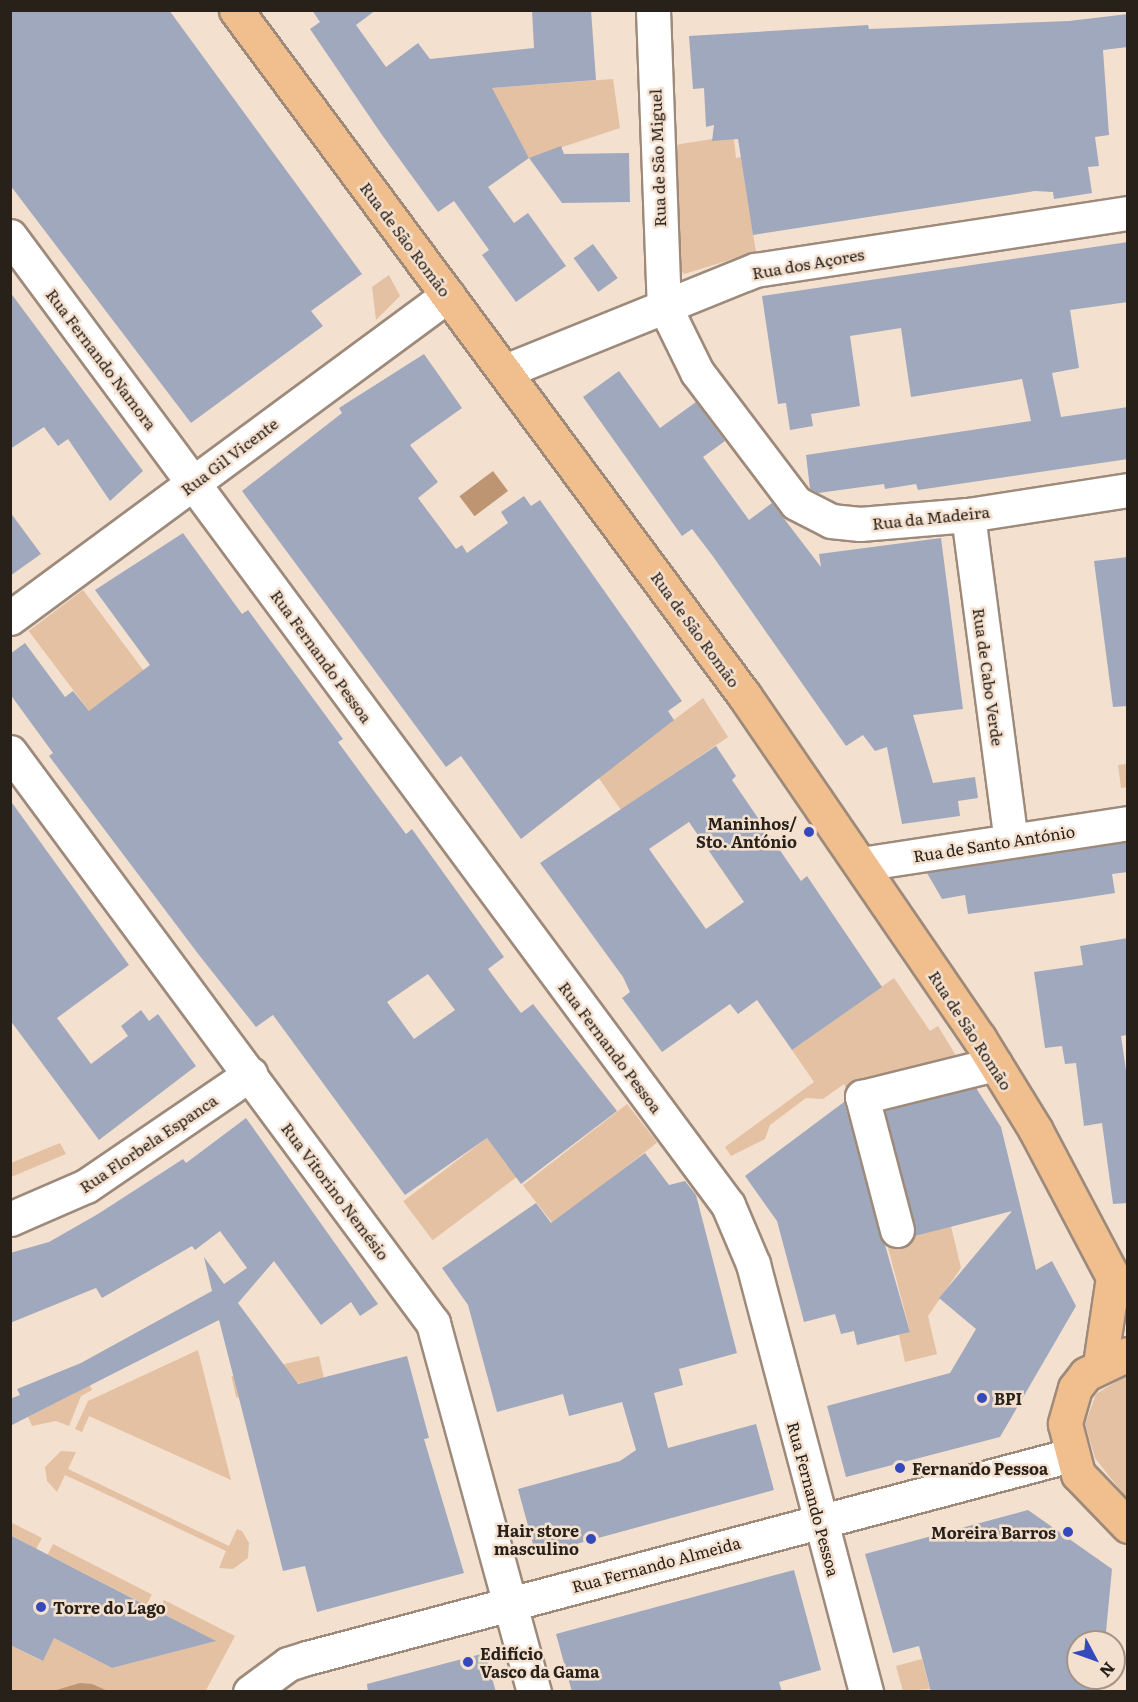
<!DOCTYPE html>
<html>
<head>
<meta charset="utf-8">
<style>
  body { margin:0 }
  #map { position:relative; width:1138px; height:1702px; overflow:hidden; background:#f4e0cf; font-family:Literata,serif }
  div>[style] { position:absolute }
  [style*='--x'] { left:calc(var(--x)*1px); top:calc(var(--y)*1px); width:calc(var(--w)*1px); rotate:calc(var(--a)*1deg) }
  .green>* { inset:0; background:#e4c1a2; transform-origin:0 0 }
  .water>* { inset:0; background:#be9572; transform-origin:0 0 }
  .building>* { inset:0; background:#a0a8bd; transform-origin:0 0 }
  .roads { filter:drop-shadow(2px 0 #9d8a7b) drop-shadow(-2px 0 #9d8a7b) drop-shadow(0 2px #9d8a7b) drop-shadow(0 -2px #9d8a7b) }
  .minor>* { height:33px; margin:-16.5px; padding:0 16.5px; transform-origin:16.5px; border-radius:16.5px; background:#fff }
  .major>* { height:33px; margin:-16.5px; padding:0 16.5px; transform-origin:16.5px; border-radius:16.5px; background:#f1be8d }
  .dots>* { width:16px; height:16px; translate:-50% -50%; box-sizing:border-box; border:3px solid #f4e0cf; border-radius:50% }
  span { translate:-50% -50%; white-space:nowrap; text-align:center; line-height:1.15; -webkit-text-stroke:5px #f4e0cf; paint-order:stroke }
  .street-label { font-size:16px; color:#28211a }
  .poi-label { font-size:16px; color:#28211a; font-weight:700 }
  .right { translate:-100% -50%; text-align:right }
  .left { translate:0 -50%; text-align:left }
  .frame { position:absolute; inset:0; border:12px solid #28211a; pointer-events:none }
  .north { position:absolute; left:1066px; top:1630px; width:60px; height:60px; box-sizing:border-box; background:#f4e0cf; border:2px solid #a29487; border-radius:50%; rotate:131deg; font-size:16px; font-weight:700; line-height:24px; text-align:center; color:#28211a }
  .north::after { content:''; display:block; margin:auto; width:21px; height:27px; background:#3449bb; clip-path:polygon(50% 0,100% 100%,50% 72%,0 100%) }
</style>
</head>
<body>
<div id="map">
  <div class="green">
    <div style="clip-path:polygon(613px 79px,620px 128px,529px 158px,490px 88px)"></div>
    <div style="clip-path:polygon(712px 139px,734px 139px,736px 158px,741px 157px,756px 252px,684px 274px,677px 266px,675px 145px)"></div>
    <div style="clip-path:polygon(389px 275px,400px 296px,376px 320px,372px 287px)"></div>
    <div style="left:83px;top:590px;width:101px;height:68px;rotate:53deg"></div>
    <div style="clip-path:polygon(703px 698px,728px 737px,621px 810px,598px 777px)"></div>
    <div style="clip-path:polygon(1127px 764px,1127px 787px,1121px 788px,1118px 765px)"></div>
    <div style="clip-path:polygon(894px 978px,930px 1031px,938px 1026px,961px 1064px,847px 1091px,844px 1084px,823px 1099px,806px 1098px,770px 1125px,765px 1139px,731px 1156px,725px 1147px,814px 1082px,792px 1050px)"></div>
    <div style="left:627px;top:1104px;width:49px;height:132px;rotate:52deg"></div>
    <div style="left:487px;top:1138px;width:49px;height:105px;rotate:53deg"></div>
    <div style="clip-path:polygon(60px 1143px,66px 1154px,11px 1177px,11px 1163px)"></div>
    <div style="clip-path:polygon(951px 1226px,961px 1268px,928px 1316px,937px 1354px,905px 1362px,899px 1335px,910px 1331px,887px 1244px)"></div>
    <div style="clip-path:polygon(198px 1350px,231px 1480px,89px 1416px,82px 1432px,75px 1429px,88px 1401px)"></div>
    <div style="left:319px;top:1356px;width:22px;height:90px;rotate:77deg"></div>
    <div style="clip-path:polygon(1127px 1375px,1128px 1375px,1127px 1499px,1095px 1458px,1085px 1424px,1096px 1394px)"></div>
    <div style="clip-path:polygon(90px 1385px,92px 1390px,81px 1396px,69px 1426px,56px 1421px,32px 1426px,28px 1417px)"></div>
    <div style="clip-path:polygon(61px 1451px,76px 1452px,68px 1469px,229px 1546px,237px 1529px,242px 1531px,249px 1543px,248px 1558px,233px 1569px,219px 1568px,226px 1551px,110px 1496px,65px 1475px,57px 1492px,47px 1481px,45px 1467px)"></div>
    <div style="clip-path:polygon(10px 1522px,42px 1538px,36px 1549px,11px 1535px)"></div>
    <div style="left:53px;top:1544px;width:111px;height:12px;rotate:27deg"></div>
    <div style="clip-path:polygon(164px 1600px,235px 1636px,205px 1692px,11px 1691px,10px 1645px,42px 1661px,54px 1638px,112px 1668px,215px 1641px,158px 1611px)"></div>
    <div style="clip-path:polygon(922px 1659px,930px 1689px,903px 1691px,896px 1666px)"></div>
  </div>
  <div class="water">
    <div style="left:493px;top:471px;width:25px;height:42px;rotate:53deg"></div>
    <div style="clip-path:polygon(80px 1683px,92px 1684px,108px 1691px,53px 1691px)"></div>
  </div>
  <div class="building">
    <div style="clip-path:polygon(10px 10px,169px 10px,362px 274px,311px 311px,323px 326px,191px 423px,10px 185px)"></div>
    <div style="clip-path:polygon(312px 10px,376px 10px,356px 25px,386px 67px,418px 43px,430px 59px,534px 48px,532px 10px,591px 10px,596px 80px,492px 88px,529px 158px,488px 187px,514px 223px,528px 213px,566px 266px,516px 302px,482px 255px,489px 250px,454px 201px,438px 212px,382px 135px,310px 29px,320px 22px)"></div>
    <div style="clip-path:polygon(1128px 14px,1128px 47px,1103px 50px,1109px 135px,1095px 137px,1099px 166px,1088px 167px,1092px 193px,1054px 199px,1053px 192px,1035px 191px,753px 235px,738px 139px,712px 141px,714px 125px,706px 127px,704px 88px,693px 89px,689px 36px,868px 25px,869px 29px,1069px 21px)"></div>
    <div style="clip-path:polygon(561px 146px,564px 154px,629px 153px,630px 202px,562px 203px,529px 158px)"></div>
    <div style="clip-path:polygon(1128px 242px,1128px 302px,1070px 310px,1079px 368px,1052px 373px,1061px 417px,1128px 407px,1128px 459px,918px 490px,916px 484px,885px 489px,884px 484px,818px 493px,810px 489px,806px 455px,1031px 421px,1022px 379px,911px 397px,901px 328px,850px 336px,860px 406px,811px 414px,813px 426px,790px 430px,786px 403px,778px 404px,762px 296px)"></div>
    <div style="left:593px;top:244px;width:42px;height:24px;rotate:54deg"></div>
    <div style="clip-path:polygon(10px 292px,143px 471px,110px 501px,68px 439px,58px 446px,44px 427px,10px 449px)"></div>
    <div style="clip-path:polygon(424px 354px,462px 408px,410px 445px,438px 482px,418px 498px,456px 549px,462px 545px,467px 553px,508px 523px,501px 512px,524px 496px,531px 506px,540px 500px,682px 701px,668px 711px,674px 720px,521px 839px,461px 756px,446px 767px,242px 491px,342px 413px,339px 408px)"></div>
    <div style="clip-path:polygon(619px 371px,660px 428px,696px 402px,725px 441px,703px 457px,749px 520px,772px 503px,821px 567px,819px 554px,941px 538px,963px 709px,913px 715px,933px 783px,975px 777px,978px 798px,958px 801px,960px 816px,902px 824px,887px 747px,875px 751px,863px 735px,846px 746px,712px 555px,692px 529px,682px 536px,583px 397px)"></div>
    <div style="clip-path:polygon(10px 512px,41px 554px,10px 576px)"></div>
    <div style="clip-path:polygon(evenodd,183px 533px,242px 614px,248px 610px,343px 739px,338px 742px,371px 787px,406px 834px,412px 829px,504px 957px,488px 969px,505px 992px,521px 1013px,533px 1004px,617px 1111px,521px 1184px,487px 1138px,405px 1195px,273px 1015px,256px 1027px,199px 955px,49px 756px,53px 753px,10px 694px,10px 654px,25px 643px,65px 697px,73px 691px,89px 711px,150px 665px,95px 590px,183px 533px,428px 974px,455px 1010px,414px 1039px,387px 1002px,428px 974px)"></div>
    <div style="clip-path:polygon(1128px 557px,1128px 706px,1113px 707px,1094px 561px)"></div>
    <div style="clip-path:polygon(evenodd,716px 746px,736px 776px,732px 780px,801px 881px,807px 876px,882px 987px,792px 1050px,757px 1000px,738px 1014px,730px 1004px,662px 1052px,622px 998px,630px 992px,623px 977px,540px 863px,716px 746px,689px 822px,744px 902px,706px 929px,649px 849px,689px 822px)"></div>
    <div style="clip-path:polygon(10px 800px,129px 965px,57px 1018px,91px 1064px,128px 1036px,121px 1026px,141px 1010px,149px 1021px,158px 1014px,196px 1066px,99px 1140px,10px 1020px)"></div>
    <div style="clip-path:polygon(1128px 842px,1128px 872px,1112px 874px,1115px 893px,1070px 900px,968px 914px,965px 895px,942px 899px,927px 873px)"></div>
    <div style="clip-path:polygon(1128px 938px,1128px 1035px,1121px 1036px,1128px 1084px,1128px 1203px,1113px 1204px,1102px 1123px,1084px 1126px,1076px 1063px,1065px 1064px,1062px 1046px,1045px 1048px,1034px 972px,1083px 965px,1080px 946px)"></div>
    <div style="clip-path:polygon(976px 1088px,1001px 1127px,1036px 1270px,1052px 1261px,1076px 1306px,1000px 1437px,846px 1477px,827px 1406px,950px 1373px,976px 1329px,939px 1298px,1012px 1211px,915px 1236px,885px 1111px)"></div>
    <div style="clip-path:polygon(844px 1102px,910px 1332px,857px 1345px,854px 1331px,841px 1334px,835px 1314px,804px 1322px,777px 1221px,745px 1176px)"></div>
    <div style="clip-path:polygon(246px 1118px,378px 1304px,360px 1316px,351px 1302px,321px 1325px,274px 1261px,238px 1303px,298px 1384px,407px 1356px,429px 1438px,424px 1439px,464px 1573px,317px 1612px,305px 1566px,283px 1571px,219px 1320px,10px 1426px,10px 1399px,20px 1395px,17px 1389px,81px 1363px,212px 1291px,204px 1257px,224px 1284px,247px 1268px,220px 1231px,195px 1250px,192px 1246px,102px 1298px,96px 1288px,10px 1323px,10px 1253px,49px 1242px,98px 1214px,183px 1159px,186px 1163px)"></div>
    <div style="clip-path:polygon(645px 1153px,669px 1185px,685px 1181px,696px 1195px,737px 1353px,679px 1369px,683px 1385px,654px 1393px,668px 1448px,756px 1424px,774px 1490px,536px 1555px,518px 1489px,620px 1461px,636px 1450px,622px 1402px,569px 1416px,563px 1394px,497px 1412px,468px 1305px,442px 1268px,536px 1203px,551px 1223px)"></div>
    <div style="clip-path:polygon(1028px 1510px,1112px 1569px,1105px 1642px,1078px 1642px,1078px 1678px,1101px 1678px,1100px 1692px,931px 1692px,919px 1646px,893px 1653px,865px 1554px)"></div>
    <div style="clip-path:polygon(10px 1535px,87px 1575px,216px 1641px,112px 1668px,54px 1638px,43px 1661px,10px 1645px)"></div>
    <div style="clip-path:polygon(794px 1570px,821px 1670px,779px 1682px,782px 1692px,572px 1692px,556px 1634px)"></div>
    <div style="clip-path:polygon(485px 1653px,496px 1692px,368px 1692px,367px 1684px)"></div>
  </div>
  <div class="roads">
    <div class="minor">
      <div style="--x:653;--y:10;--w:295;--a:87.9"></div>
      <div style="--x:664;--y:305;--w:75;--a:63.8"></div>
      <div style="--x:697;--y:372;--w:164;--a:52.9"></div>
      <div style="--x:796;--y:503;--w:39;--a:27"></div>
      <div style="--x:831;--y:521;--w:29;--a:6"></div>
      <div style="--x:860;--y:524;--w:108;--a:-4.8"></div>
      <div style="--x:968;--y:515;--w:162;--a:-8.9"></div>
      <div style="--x:10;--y:236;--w:1206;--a:53.46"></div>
      <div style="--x:728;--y:1205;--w:64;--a:67"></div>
      <div style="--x:753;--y:1264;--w:443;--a:75.2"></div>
      <div style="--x:505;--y:371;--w:270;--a:-22"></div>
      <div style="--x:755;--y:270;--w:377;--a:-8.7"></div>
      <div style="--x:968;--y:515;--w:328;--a:82.5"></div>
      <div style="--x:10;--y:618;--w:544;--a:-36.41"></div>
      <div style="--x:10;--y:752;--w:711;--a:53.47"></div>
      <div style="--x:433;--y:1323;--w:383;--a:74.7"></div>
      <div style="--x:861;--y:864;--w:270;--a:-8.7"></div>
      <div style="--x:10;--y:1219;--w:83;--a:-23.5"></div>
      <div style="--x:86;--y:1186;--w:199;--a:-34.3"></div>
      <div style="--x:897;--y:1230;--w:138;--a:-104.7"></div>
      <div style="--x:862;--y:1097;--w:137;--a:-13.9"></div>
      <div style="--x:250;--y:1692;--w:47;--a:-36.4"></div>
      <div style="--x:288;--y:1664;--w:20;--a:-18"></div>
      <div style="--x:307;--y:1658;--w:791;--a:-14.88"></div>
    </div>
    <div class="major">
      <div style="--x:236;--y:10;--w:853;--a:53.44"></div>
      <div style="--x:744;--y:695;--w:416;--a:55.6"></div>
      <div style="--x:979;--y:1038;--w:107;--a:58.4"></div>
      <div style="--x:1035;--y:1129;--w:167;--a:62.2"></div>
      <div style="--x:1113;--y:1277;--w:21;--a:45"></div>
      <div style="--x:1128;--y:1354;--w:47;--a:154.5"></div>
      <div style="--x:1086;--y:1374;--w:18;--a:128"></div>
      <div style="--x:1075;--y:1388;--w:37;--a:106"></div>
      <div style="--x:1065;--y:1424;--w:52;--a:75.4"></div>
      <div style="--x:1078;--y:1474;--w:72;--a:46.1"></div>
      <div style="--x:1100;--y:1364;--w:88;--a:-81.5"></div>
    </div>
  </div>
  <div class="dots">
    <div style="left:809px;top:832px;background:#3449bb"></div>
    <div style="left:982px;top:1398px;background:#3449bb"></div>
    <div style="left:900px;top:1468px;background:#3449bb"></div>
    <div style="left:1068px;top:1532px;background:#3449bb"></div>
    <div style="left:591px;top:1539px;background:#3449bb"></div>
    <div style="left:41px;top:1607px;background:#3449bb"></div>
    <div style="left:468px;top:1662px;background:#3449bb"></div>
  </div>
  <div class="street-label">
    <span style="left:657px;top:158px;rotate:-92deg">Rua de São Miguel</span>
    <span style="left:406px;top:239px;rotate:53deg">Rua de São Romão</span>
    <span style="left:808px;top:263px;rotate:-10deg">Rua dos Açores</span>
    <span style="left:102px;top:359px;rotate:53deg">Rua Fernando Namora</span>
    <span style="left:229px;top:456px;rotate:-37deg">Rua Gil Vicente</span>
    <span style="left:931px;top:517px;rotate:-6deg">Rua da Madeira</span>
    <span style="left:696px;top:629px;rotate:54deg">Rua de São Romão</span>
    <span style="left:322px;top:656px;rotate:54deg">Rua Fernando Pessoa</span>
    <span style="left:989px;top:677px;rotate:82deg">Rua de Cabo Verde</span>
    <span style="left:994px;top:843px;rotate:-9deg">Rua de Santo António</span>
    <span style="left:971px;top:1030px;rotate:57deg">Rua de São Romão</span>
    <span style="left:611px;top:1047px;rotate:53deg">Rua Fernando Pessoa</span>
    <span style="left:148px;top:1143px;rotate:-34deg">Rua Florbela Espanca</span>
    <span style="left:336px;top:1191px;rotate:53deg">Rua Vitorino Nemésio</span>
    <span style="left:814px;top:1499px;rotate:75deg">Rua Fernando Pessoa</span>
    <span style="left:656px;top:1564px;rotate:-15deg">Rua Fernando Almeida</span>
  </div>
  <div class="poi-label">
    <span class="right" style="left:797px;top:832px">Maninhos/<br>Sto. António</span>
    <span class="left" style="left:994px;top:1398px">BPI</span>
    <span class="left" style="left:912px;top:1468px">Fernando Pessoa</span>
    <span class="right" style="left:579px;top:1539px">Hair store<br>masculino</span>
    <span class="right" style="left:1056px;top:1532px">Moreira Barros</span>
    <span class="left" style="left:53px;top:1607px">Torre do Lago</span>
    <span class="left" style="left:480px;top:1662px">Edifício<br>Vasco da Gama</span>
  </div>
  <div class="frame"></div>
  <div class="north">N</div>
</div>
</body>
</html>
